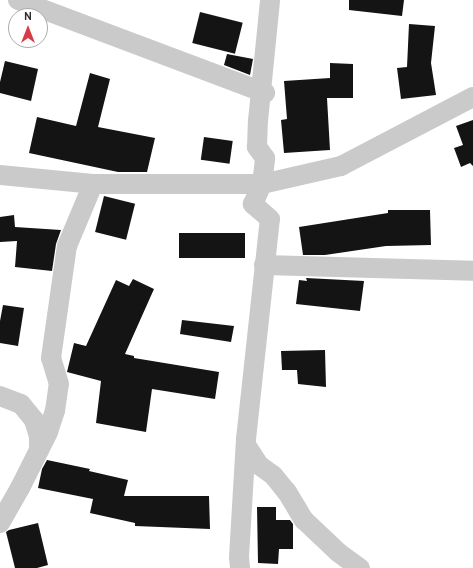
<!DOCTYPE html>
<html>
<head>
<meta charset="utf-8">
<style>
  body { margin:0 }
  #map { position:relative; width:473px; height:568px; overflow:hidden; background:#fff; font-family:Overpass,sans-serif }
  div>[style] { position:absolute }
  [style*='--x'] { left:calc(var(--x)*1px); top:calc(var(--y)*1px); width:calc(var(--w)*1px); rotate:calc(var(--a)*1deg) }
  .building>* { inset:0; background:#141414; transform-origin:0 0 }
  .minor>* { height:20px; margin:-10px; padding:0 10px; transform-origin:10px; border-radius:10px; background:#cacaca }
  span { translate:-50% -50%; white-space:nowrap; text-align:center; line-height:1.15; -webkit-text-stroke:4px #fff; paint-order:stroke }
  .north { position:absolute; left:8px; top:8px; width:40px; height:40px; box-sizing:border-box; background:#fff; border:1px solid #ababab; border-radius:50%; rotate:0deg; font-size:11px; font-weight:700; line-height:16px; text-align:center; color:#2d2d2d }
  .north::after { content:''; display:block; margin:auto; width:14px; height:18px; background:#d93a48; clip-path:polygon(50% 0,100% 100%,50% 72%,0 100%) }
</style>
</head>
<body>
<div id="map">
  <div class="building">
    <div style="clip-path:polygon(349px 0,404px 0,402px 16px,349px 10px)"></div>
    <div style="left:200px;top:12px;width:44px;height:32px;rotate:14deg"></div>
    <div style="clip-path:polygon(409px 24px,435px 26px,431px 63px,436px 95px,401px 99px,397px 68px,407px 67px)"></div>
    <div style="clip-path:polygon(227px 54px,253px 59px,250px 75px,224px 65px)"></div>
    <div style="clip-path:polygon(5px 61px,38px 69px,31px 101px,0 93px,0 82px)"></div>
    <div style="clip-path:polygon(330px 63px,353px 64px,353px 98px,327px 98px,330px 150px,284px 153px,281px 120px,287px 119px,284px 81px,330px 78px)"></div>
    <div style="clip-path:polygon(90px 73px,110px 79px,98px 127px,155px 138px,147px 172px,118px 172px,29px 153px,37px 117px,76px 126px)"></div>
    <div style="clip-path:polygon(473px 120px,473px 166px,470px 163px,461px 167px,454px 148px,463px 145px,456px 126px)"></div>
    <div style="left:204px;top:137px;width:29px;height:23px;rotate:8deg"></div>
    <div style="left:104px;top:196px;width:32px;height:37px;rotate:14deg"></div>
    <div style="clip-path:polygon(388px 210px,430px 210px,431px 245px,386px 246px,325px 255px,303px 255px,299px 227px,388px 213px)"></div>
    <div style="clip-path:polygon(14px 215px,15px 227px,61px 230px,56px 244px,52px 271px,15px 267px,17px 241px,0 242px,0 217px)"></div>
    <div style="left:179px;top:233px;width:66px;height:25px"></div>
    <div style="clip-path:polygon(306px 278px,364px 281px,360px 311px,296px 304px,299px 280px,307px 281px)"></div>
    <div style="clip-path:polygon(133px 279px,154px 289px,125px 354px,134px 356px,134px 358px,219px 372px,215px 399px,152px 389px,146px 432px,96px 423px,101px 381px,67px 372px,74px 343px,86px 346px,116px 280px,129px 286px)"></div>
    <div style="clip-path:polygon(3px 305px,24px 308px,18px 346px,0 343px,0 321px)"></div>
    <div style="clip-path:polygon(182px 320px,234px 326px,231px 342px,180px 334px)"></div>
    <div style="clip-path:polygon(325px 350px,326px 387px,298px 384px,297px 370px,282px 370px,281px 351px)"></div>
    <div style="clip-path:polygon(47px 460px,90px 469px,89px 471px,128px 480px,124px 496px,209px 496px,210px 529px,135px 526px,135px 523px,90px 513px,93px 499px,38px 488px,42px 469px)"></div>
    <div style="clip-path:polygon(257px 507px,276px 507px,276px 520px,290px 520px,293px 524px,293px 549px,279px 549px,278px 564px,258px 563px)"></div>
    <div style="clip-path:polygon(38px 523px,48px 565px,37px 568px,15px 568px,6px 532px,9px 530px)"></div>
  </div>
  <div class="minor">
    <div style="--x:18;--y:0;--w:264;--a:20.6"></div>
    <div style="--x:0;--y:175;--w:93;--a:5.5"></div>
    <div style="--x:264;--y:265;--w:209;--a:1.6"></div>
    <div style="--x:0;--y:396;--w:22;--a:21"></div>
    <div style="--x:21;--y:404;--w:21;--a:51"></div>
    <div style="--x:34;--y:420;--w:17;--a:73"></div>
    <div style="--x:39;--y:436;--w:14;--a:90"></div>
    <div style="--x:246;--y:445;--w:24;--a:57"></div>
    <div style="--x:259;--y:465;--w:17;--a:36"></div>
    <div style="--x:273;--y:475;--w:22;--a:51"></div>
    <div style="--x:287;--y:492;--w:33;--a:59"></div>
    <div style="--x:304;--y:520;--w:48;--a:43.3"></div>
    <div style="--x:339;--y:553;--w:26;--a:36"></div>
    <div style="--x:0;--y:523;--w:40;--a:-60.3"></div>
    <div style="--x:20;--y:488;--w:63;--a:-63.4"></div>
    <div style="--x:48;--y:432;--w:22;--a:-72"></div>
    <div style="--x:55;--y:411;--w:27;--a:-82"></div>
    <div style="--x:59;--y:384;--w:27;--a:-107"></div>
    <div style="--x:51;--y:358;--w:113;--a:-81.9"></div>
    <div style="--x:67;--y:246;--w:67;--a:-67.2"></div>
    <div style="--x:93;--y:184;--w:169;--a:0"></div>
    <div style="--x:262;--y:184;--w:81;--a:-12.8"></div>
    <div style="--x:341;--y:166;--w:149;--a:-27.6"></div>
    <div style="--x:240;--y:568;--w:11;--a:-95"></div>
    <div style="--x:239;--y:557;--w:118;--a:-86.6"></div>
    <div style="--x:246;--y:439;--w:221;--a:-83.8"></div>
    <div style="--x:270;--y:219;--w:23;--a:-139"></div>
    <div style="--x:253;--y:204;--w:22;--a:-66"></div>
    <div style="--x:262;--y:184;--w:26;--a:-83"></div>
    <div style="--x:265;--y:158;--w:14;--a:-126"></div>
    <div style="--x:257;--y:147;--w:26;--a:-88"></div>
    <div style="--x:258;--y:121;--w:122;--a:-84.3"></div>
  </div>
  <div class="north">N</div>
</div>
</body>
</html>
